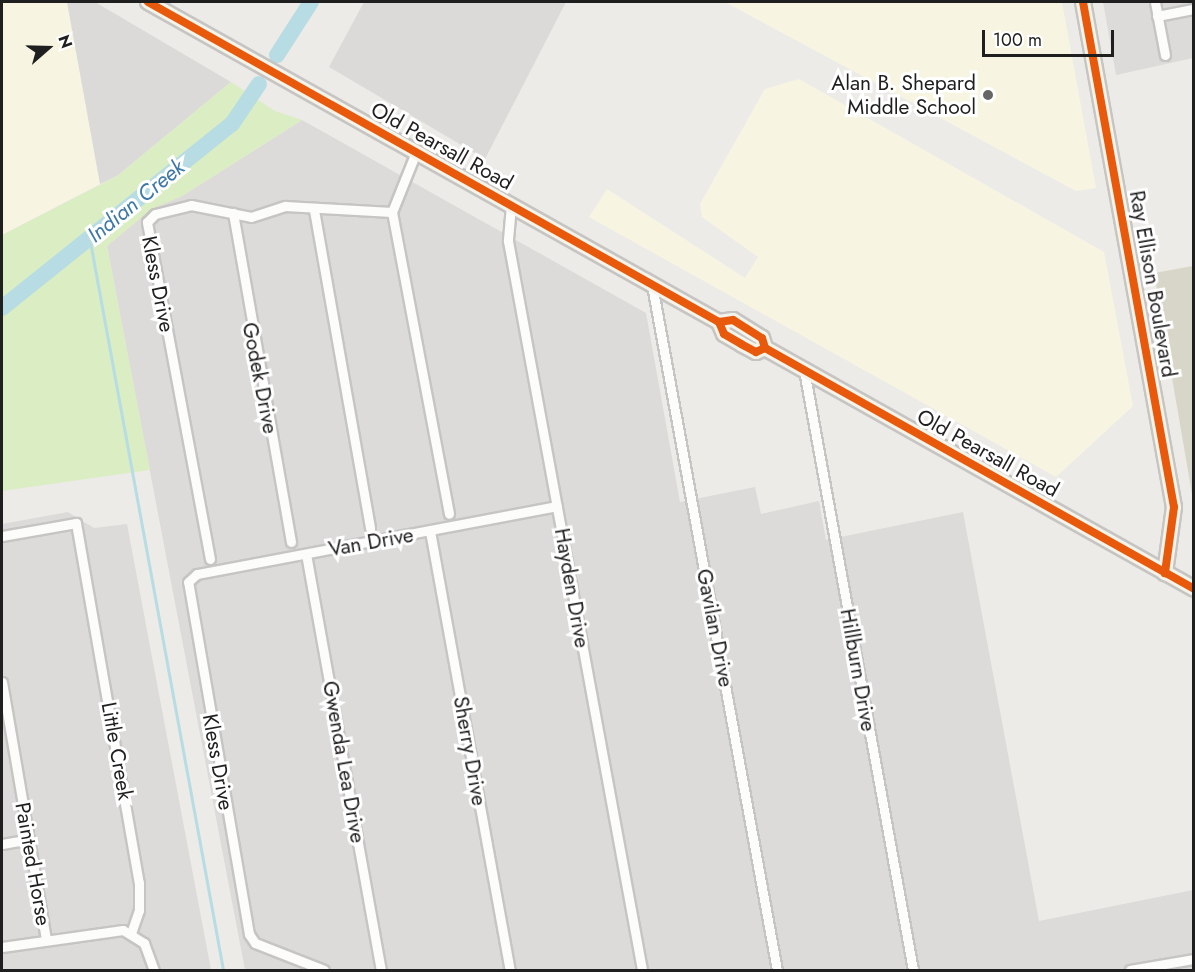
<!DOCTYPE html>
<html>
<head>
<meta charset="utf-8">
<style>
  body { margin:0 }
  #map { position:relative; width:1195px; height:972px; overflow:hidden; background:#edebe7; font-family:Jost,sans-serif }
  div>[style] { position:absolute }
  [style*='--x'] { left:calc(var(--x)*1px); top:calc(var(--y)*1px); width:calc(var(--w)*1px); rotate:calc(var(--a)*1deg) }
  .residential>* { inset:0; background:#dcdbd9 }
  .education>* { inset:0; background:#f7f5e2 }
  .religious>* { inset:0; background:#dbdad9 }
  .construction>* { inset:0; background:#d8d6c8 }
  .grass>* { inset:0; background:#dbedc3 }
  .stream>* { height:3px; margin:-1.5px; padding:0 1.5px; transform-origin:1.5px; border-radius:1.5px; background:#b8dce3 }
  .river>* { height:16px; margin:-8px; padding:0 8px; transform-origin:8px; border-radius:8px; background:#b8dce3 }
  .roads { filter:drop-shadow(2px 0 #c6c5c3) drop-shadow(-2px 0 #c6c5c3) drop-shadow(0 2px #c6c5c3) drop-shadow(0 -2px #c6c5c3) }
  .minor>* { height:9px; margin:-4.5px; padding:0 4.5px; transform-origin:4.5px; border-radius:4.5px; background:#fcfcfb }
  .secondary>* { height:14px; margin:-7px; padding:0 7px; transform-origin:7px; border-radius:7px; background:#f4f4ea }
  .cycleway>* { height:8px; margin:-4px; padding:0 4px; transform-origin:4px; border-radius:4px; background:#e8590c }
  .dots>* { width:16px; height:16px; translate:-50% -50%; box-sizing:border-box; border:3px solid #fff; border-radius:50% }
  span { translate:-50% -50%; white-space:nowrap; text-align:center; line-height:1.15; -webkit-text-stroke:6px #fff; paint-order:stroke }
  .poi-label { font-size:21px; color:#1f1f1f }
  .right { translate:-100% -50%; text-align:right }
  .street-label { font-size:21px; color:#1f1f1f }
  .water-label { font-size:22px; color:#3e78a6; font-style:italic }
  .frame { position:absolute; inset:0; border:3px solid #1f1f1f; pointer-events:none }
  .north { position:absolute; left:18px; top:18px; width:60px; height:60px; -webkit-text-stroke:4px #fff; paint-order:stroke; rotate:70deg; font-size:16px; font-weight:700; line-height:24px; text-align:center; color:#1f1f1f }
  .north::after { content:''; display:block; margin:auto; width:21px; height:27px; background:#1f1f1f; clip-path:polygon(50% 0,100% 100%,50% 72%,0 100%) }
  .scale { position:absolute; left:982px; top:30px; width:132px; height:27px; box-sizing:border-box; border:3px solid #1f1f1f; border-top:0; padding-left:8px; font-size:18px; line-height:21px; white-space:nowrap; color:#1f1f1f; -webkit-text-stroke:4px #fff; paint-order:stroke }
</style>
</head>
<body>
<div id="map">
  <div class="residential">
    <div style="clip-path:polygon(1103px 2px,1193px 2px,1193px 58px,1116px 75px)"></div>
    <div style="clip-path:polygon(302px 120px,646px 313px,680px 502px,755px 487px,761px 514px,819px 501px,826px 540px,963px 512px,1039px 921px,1193px 890px,1193px 970px,245px 970px,107px 246px,152px 208px,182px 196px)"></div>
    <div style="clip-path:polygon(68px 512px,94px 528px,127px 524px,211px 970px,2px 970px,2px 524px)"></div>
  </div>
  <div class="education">
    <div style="clip-path:polygon(2px 2px,67px 2px,100px 184px,2px 235px)"></div>
    <div style="clip-path:polygon(725px 2px,1062px 2px,1096px 188px,1076px 191px)"></div>
    <div style="clip-path:polygon(799px 79px,1104px 252px,1133px 406px,1056px 477px,589px 217px,607px 189px,745px 278px,758px 257px,702px 217px,700px 204px,765px 89px)"></div>
  </div>
  <div class="religious">
    <div style="clip-path:polygon(67px 2px,95px 2px,231px 82px,117px 176px,100px 184px)"></div>
    <div style="clip-path:polygon(364px 2px,566px 2px,485px 159px,329px 67px)"></div>
  </div>
  <div class="construction">
    <div style="clip-path:polygon(1193px 266px,1194px 266px,1193px 500px,1154px 273px)"></div>
  </div>
  <div class="grass">
    <div style="clip-path:polygon(231px 82px,275px 111px,302px 120px,182px 196px,152px 209px,107px 246px,150px 470px,2px 491px,2px 235px,117px 176px)"></div>
  </div>
  <div class="stream">
    <div style="--x:89;--y:236;--w:746;--a:79.65"></div>
  </div>
  <div class="river">
    <div style="--x:277;--y:55;--w:63;--a:-57.3"></div>
    <div style="--x:2;--y:308;--w:295;--a:-38.7"></div>
    <div style="--x:232;--y:124;--w:48;--a:-56"></div>
  </div>
  <div class="roads">
    <div class="minor">
      <div style="--x:1155;--y:2;--w:54;--a:79.3"></div>
      <div style="--x:1157;--y:16;--w:38;--a:-11"></div>
      <div style="--x:416;--y:152;--w:65;--a:111.8"></div>
      <div style="--x:392;--y:212;--w:307;--a:79.3"></div>
      <div style="--x:511;--y:205;--w:36;--a:95"></div>
      <div style="--x:508;--y:241;--w:741;--a:79.58"></div>
      <div style="--x:314;--y:210;--w:323;--a:80"></div>
      <div style="--x:233;--y:213;--w:334;--a:80"></div>
      <div style="--x:652;--y:285;--w:696;--a:79.66"></div>
      <div style="--x:804;--y:370;--w:610;--a:79.7"></div>
      <div style="--x:430;--y:531;--w:446;--a:79.7"></div>
      <div style="--x:2;--y:536;--w:75;--a:-10"></div>
      <div style="--x:76;--y:523;--w:365;--a:80.1"></div>
      <div style="--x:139;--y:883;--w:27;--a:90"></div>
      <div style="--x:139;--y:910;--w:24;--a:109"></div>
      <div style="--x:306;--y:554;--w:423;--a:79.8"></div>
      <div style="--x:210;--y:559;--w:343;--a:-100.6"></div>
      <div style="--x:147;--y:222;--w:11;--a:-45"></div>
      <div style="--x:155;--y:214;--w:37;--a:-14"></div>
      <div style="--x:191;--y:205;--w:61;--a:11.3"></div>
      <div style="--x:251;--y:217;--w:36;--a:-18"></div>
      <div style="--x:285;--y:206;--w:107;--a:3.2"></div>
      <div style="--x:2;--y:682;--w:261;--a:80.3"></div>
      <div style="--x:2;--y:844;--w:27;--a:-10"></div>
      <div style="--x:2;--y:947;--w:122;--a:-8"></div>
      <div style="--x:123;--y:930;--w:25;--a:32"></div>
      <div style="--x:144;--y:943;--w:29;--a:70"></div>
      <div style="--x:324;--y:970;--w:74;--a:-158.6"></div>
      <div style="--x:255;--y:943;--w:11;--a:-124"></div>
      <div style="--x:249;--y:934;--w:357;--a:-99.8"></div>
      <div style="--x:188;--y:582;--w:12;--a:-42"></div>
      <div style="--x:197;--y:574;--w:366;--a:-10.7"></div>
      <div style="--x:1130;--y:970;--w:65;--a:-9.8"></div>
    </div>
    <div class="secondary">
      <div style="--x:148;--y:2;--w:655;--a:29.27"></div>
      <div style="--x:719;--y:322;--w:13;--a:67"></div>
      <div style="--x:724;--y:334;--w:20;--a:30"></div>
      <div style="--x:741;--y:344;--w:17;--a:28"></div>
      <div style="--x:756;--y:352;--w:10;--a:-24"></div>
      <div style="--x:1083;--y:2;--w:513;--a:79.79"></div>
      <div style="--x:1174;--y:507;--w:67;--a:97.8"></div>
      <div style="--x:719;--y:322;--w:14;--a:-8"></div>
      <div style="--x:733;--y:320;--w:34;--a:32"></div>
      <div style="--x:762;--y:338;--w:10;--a:73"></div>
      <div style="--x:765;--y:348;--w:492;--a:29.3"></div>
    </div>
  </div>
  <div class="cycleway">
    <div style="--x:148;--y:2;--w:655;--a:29.27"></div>
    <div style="--x:719;--y:322;--w:13;--a:67"></div>
    <div style="--x:724;--y:334;--w:20;--a:30"></div>
    <div style="--x:741;--y:344;--w:17;--a:28"></div>
    <div style="--x:756;--y:352;--w:10;--a:-24"></div>
    <div style="--x:1083;--y:2;--w:513;--a:79.79"></div>
    <div style="--x:1174;--y:507;--w:67;--a:97.8"></div>
    <div style="--x:719;--y:322;--w:14;--a:-8"></div>
    <div style="--x:733;--y:320;--w:34;--a:32"></div>
    <div style="--x:762;--y:338;--w:10;--a:73"></div>
    <div style="--x:765;--y:348;--w:492;--a:29.3"></div>
  </div>
  <div class="dots">
    <div style="left:988px;top:95px;background:#676665"></div>
  </div>
  <div class="poi-label">
    <span class="right" style="left:976px;top:95px">Alan B. Shepard<br>Middle School</span>
  </div>
  <div class="street-label">
    <span style="left:442px;top:146px;rotate:29deg">Old Pearsall Road</span>
    <span style="left:158px;top:284px;rotate:79deg">Kless Drive</span>
    <span style="left:1153px;top:284px;rotate:80deg">Ray Ellison Boulevard</span>
    <span style="left:260px;top:378px;rotate:79deg">Godek Drive</span>
    <span style="left:988px;top:453px;rotate:29deg">Old Pearsall Road</span>
    <span style="left:371px;top:542px;rotate:-10deg">Van Drive</span>
    <span style="left:572px;top:588px;rotate:80deg">Hayden Drive</span>
    <span style="left:715px;top:628px;rotate:79deg">Gavilan Drive</span>
    <span style="left:858px;top:670px;rotate:80deg">Hillburn Drive</span>
    <span style="left:117px;top:751px;rotate:80deg">Little Creek</span>
    <span style="left:470px;top:751px;rotate:80deg">Sherry Drive</span>
    <span style="left:218px;top:762px;rotate:80deg">Kless Drive</span>
    <span style="left:344px;top:762px;rotate:80deg">Gwenda Lea Drive</span>
    <span style="left:33px;top:864px;rotate:80deg">Painted Horse</span>
  </div>
  <div class="water-label">
    <span style="left:136px;top:201px;rotate:-39deg">Indian Creek</span>
  </div>
  <div class="frame"></div>
  <div class="north">N</div>
  <div class="scale">100 m</div>
</div>
</body>
</html>
